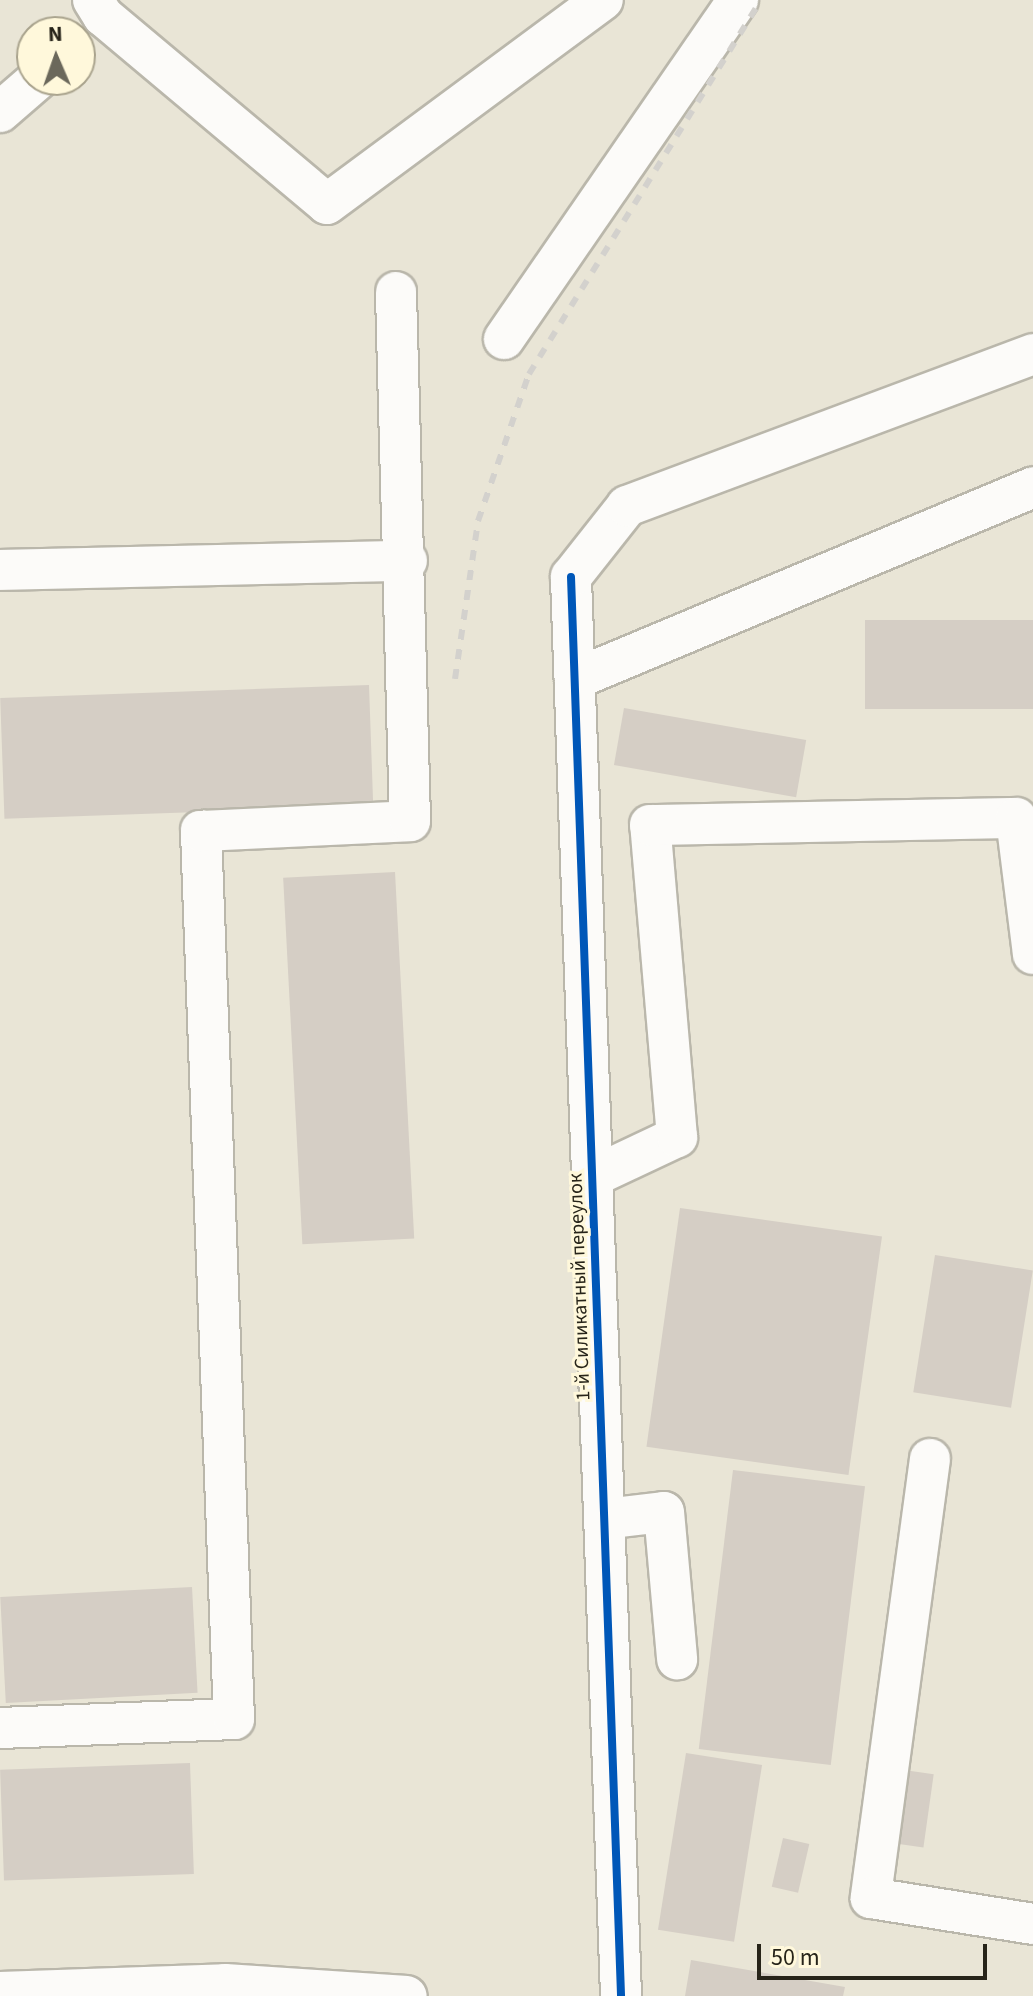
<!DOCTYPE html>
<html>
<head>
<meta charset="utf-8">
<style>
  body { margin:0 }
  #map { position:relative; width:1033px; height:1996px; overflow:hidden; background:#e9e5d6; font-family:"Source Sans 3",sans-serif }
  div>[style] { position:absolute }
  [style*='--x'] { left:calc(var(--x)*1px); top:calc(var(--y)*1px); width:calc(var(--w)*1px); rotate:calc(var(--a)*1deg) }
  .building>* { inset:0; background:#d5cec5; transform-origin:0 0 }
  .roads { filter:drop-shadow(2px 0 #bab7ab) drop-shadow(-2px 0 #bab7ab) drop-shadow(0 2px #bab7ab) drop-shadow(0 -2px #bab7ab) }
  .minor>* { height:40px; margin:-20px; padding:0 20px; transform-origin:20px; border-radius:20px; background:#fcfbf9 }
  .rail>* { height:6px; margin-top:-3px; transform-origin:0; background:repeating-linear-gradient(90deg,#d3d1cd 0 10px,transparent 0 20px) }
  .cycleway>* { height:8px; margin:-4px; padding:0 4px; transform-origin:4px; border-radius:4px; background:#0057b8 }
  span { translate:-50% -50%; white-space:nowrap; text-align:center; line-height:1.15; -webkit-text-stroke:6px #fff8db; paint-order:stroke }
  .street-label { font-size:20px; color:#272419 }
  .north { position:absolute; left:16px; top:16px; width:80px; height:80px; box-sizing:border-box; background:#fff8db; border:2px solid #a9a38d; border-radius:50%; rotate:358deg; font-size:22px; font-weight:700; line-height:32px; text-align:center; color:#272419 }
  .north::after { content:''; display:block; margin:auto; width:28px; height:36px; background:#6b685b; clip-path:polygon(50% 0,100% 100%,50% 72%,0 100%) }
  .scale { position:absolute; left:757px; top:1944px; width:230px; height:36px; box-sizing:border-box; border:4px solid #272419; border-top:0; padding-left:10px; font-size:24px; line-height:28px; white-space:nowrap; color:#272419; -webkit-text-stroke:6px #fff8db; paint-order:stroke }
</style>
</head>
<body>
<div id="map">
  <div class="building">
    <div style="left:1033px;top:620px;width:89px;height:168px;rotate:90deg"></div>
    <div style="left:369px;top:685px;width:121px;height:369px;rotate:88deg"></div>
    <div style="left:624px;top:708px;width:185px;height:58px;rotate:10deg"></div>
    <div style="left:395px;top:872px;width:367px;height:112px;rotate:87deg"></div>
    <div style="left:680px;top:1208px;width:204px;height:241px;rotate:8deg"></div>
    <div style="left:935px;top:1255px;width:99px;height:139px;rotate:9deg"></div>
    <div style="left:733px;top:1470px;width:133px;height:281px;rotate:7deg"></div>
    <div style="left:192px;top:1587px;width:106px;height:192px;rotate:87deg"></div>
    <div style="left:686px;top:1753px;width:77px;height:179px;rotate:9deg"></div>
    <div style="left:190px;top:1763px;width:111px;height:190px;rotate:88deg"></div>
    <div style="left:904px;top:1770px;width:30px;height:74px;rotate:8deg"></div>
    <div style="left:783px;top:1838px;width:27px;height:50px;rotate:13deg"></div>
    <div style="clip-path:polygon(691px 1960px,845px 1987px,843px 1996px,685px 1996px)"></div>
  </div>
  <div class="roads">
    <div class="minor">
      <div style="--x:93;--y:0;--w:19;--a:58"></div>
      <div style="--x:103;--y:16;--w:292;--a:40"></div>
      <div style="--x:327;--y:204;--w:343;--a:-36.5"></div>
      <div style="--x:0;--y:112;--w:49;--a:-40.9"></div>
      <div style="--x:504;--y:339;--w:412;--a:-55.4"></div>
      <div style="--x:0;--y:570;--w:407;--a:-1.3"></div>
      <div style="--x:575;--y:679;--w:497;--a:-22.7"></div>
      <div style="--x:592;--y:1177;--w:94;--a:-25.2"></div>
      <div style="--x:677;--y:1137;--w:313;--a:-94.9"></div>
      <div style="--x:650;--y:825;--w:366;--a:-1.1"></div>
      <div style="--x:1016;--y:818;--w:137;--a:82.9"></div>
      <div style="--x:930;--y:1459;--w:443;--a:97.7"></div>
      <div style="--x:871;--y:1898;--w:164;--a:9.1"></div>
      <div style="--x:604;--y:1519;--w:60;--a:-6.7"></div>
      <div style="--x:664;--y:1512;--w:148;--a:84.9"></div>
      <div style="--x:0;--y:1728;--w:234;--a:-2.2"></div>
      <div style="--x:234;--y:1719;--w:889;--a:-92.13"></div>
      <div style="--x:201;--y:831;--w:209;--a:-2.7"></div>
      <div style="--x:410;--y:821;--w:529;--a:-91.52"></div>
      <div style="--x:0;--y:1992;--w:225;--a:-2"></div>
      <div style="--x:225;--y:1984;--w:182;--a:3.8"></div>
      <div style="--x:621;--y:1996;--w:1420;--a:-92.02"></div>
      <div style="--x:571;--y:577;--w:90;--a:-51.7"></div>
      <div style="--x:627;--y:506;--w:434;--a:-20.5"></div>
    </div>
  </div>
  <div class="rail">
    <div style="--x:455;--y:679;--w:160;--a:-81.7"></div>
    <div style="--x:478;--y:521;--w:156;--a:-70.9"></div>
    <div style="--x:529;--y:374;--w:440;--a:-58.2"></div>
  </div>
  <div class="cycleway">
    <div style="--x:571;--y:577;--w:1420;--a:87.98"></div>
  </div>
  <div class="street-label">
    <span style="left:580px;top:1287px;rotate:-92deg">1-й Силикатный переулок</span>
  </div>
  <div class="north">N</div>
  <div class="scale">50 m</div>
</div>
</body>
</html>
